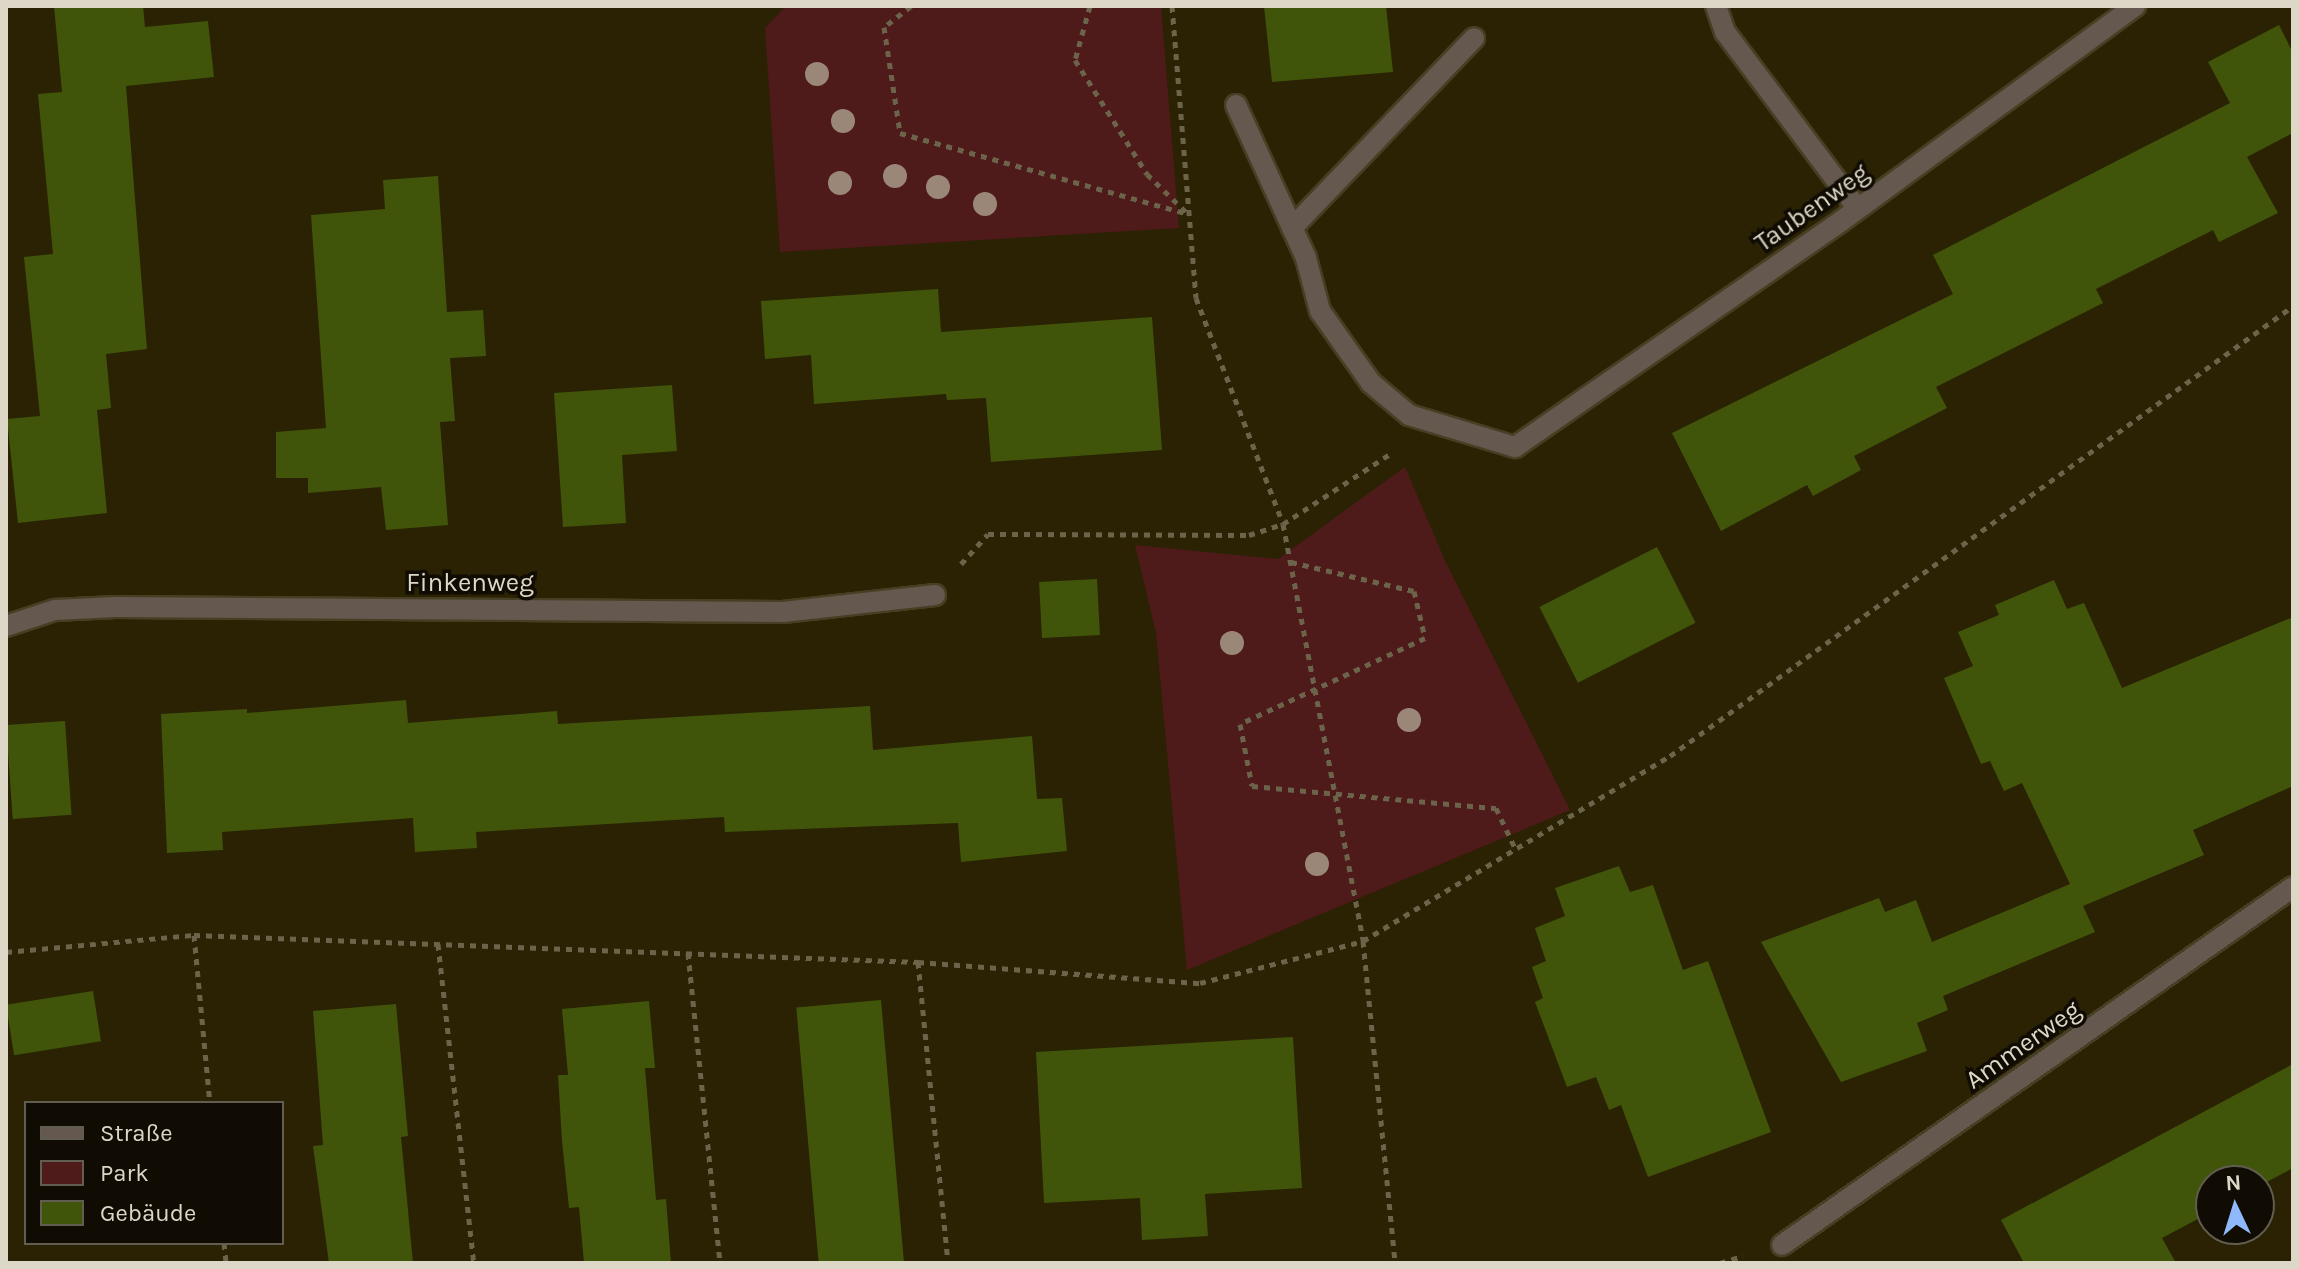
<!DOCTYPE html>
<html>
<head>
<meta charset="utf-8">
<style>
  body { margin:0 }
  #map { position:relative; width:2299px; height:1269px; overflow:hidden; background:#2b2204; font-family:Karla,sans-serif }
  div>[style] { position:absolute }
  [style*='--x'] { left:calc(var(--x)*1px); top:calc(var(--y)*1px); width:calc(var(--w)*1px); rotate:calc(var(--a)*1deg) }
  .green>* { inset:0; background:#4f1a1a }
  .building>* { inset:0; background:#40550a; transform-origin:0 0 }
  .path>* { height:5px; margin-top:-2.5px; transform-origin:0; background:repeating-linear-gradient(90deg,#6b634a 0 6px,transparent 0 12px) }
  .roads { filter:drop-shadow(2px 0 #473f23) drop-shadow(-2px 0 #473f23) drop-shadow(0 2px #473f23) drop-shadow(0 -2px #473f23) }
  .service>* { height:20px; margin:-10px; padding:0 10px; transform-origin:10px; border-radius:10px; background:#64584f }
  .minor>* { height:20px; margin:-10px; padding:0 10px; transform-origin:10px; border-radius:10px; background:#64584f }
  .trees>* { width:24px; height:24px; margin:-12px; border-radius:50%; background:#9a8778 }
  span { translate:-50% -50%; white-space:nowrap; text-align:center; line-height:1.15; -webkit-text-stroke:7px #100c03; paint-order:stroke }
  .street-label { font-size:26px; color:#ddd7c7 }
  .frame { position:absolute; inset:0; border:8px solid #ddd7c7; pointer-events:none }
  .legend { position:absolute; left:24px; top:1101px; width:260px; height:144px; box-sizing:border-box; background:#100c03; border:2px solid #625d51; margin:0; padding:10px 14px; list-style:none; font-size:24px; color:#ddd7c7 }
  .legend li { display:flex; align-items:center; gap:16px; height:40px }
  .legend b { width:40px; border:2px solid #625d51 }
  .north { position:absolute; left:2195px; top:1165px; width:80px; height:80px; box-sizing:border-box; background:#100c03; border:2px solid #625d51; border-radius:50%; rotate:356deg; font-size:22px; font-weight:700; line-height:32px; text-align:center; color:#ddd7c7 }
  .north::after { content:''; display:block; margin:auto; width:28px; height:36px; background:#8fb8fd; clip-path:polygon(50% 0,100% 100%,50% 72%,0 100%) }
</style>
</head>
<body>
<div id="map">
  <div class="green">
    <div style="clip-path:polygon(786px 6px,1161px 6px,1179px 228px,780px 252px,765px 28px)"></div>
    <div style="clip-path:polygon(1405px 467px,1446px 563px,1570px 810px,1187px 970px,1156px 633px,1135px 545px,1278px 559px)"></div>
  </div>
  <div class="building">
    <div style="clip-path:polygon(54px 6px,143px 6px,145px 27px,208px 21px,214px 77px,126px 86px,147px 349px,106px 354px,111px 408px,97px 410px,107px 513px,18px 523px,7px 419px,40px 416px,24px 257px,53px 254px,38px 94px,62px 92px)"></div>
    <div style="clip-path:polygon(1264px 6px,1386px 6px,1393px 72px,1272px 82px)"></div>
    <div style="clip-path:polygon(2279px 25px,2293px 53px,2293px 133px,2247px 157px,2278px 213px,2219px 242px,2213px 230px,2096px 289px,2103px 303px,1936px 387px,1947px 408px,1854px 456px,1861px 470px,1813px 496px,1807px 485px,1721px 531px,1672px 433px,1953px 294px,1933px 255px,2230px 103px,2208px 62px)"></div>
    <div style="clip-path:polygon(438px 176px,447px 312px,483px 310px,486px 356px,450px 358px,455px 421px,440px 422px,448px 525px,386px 530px,381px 487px,308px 493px,308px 478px,276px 478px,276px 432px,326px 428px,311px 215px,385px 209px,383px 180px)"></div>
    <div style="clip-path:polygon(938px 289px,941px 332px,1152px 317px,1162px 450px,991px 462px,986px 398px,947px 400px,946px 394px,814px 404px,811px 355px,765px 359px,761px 301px)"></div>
    <div style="clip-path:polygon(672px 385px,677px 451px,622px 455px,626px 523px,563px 527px,554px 393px)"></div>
    <div style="left:1657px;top:547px;width:85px;height:132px;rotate:63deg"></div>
    <div style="left:1097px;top:579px;width:56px;height:58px;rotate:87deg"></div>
    <div style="clip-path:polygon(2054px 580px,2067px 609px,2084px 603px,2122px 688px,2293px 617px,2293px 786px,2193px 830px,2204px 855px,2083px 906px,2095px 932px,1943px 996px,1948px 1010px,1917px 1023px,1927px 1051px,1841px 1082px,1761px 942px,1879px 898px,1885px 912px,1916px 900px,1932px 942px,2070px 884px,2022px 783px,2004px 791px,1990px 761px,1981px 764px,1944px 678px,1973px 666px,1958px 632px,1999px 615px,1995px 605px)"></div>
    <div style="clip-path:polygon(406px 700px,408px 723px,557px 711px,558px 724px,870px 706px,873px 750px,1032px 736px,1037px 799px,1062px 798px,1067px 851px,961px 862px,958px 823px,725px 832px,724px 817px,476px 832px,477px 848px,415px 852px,413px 818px,222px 832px,223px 850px,167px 853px,161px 714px,247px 709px,247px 713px)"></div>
    <div style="left:65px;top:721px;width:94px;height:59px;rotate:86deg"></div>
    <div style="clip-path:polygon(1619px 866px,1630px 892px,1653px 885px,1683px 970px,1708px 961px,1771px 1132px,1648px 1177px,1621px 1105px,1609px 1110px,1596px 1077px,1567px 1087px,1535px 1002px,1543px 998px,1532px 967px,1546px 961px,1535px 928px,1565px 916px,1555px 888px)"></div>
    <div style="left:93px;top:991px;width:51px;height:88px;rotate:81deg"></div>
    <div style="left:881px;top:1000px;width:264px;height:85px;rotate:85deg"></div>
    <div style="clip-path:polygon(649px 1001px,655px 1068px,645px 1068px,656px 1200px,666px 1199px,671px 1263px,584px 1263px,579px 1207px,569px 1208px,562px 1141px,558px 1075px,568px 1075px,562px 1009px)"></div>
    <div style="clip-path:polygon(396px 1004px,408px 1136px,401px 1137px,413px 1263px,329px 1263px,313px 1146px,323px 1145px,313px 1011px)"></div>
    <div style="clip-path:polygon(1293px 1037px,1302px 1188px,1205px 1194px,1208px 1236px,1142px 1240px,1140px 1198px,1044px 1203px,1036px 1052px)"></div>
    <div style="clip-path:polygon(2293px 1064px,2293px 1168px,2259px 1186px,2259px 1181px,2211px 1181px,2211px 1212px,2162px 1238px,2176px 1263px,2024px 1263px,2001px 1220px)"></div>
  </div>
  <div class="path">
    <div style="--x:911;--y:6;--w:34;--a:142"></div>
    <div style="--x:884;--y:27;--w:107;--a:81.4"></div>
    <div style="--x:900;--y:133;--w:300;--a:15.7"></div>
    <div style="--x:1090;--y:6;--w:56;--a:105.5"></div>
    <div style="--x:1075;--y:60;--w:135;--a:57.7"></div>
    <div style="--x:1147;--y:174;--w:57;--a:44.3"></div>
    <div style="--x:1172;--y:6;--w:293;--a:85.3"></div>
    <div style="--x:1196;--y:298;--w:242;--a:68.9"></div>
    <div style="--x:1283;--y:524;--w:425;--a:79.1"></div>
    <div style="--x:1363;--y:941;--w:324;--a:84.3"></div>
    <div style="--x:1291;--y:562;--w:126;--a:13.3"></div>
    <div style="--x:1414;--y:591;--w:48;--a:76.8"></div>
    <div style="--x:1425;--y:638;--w:204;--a:155.1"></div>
    <div style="--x:1240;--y:724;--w:63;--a:79"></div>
    <div style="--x:1252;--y:786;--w:245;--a:5.2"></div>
    <div style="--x:1496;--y:808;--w:44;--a:64.6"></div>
    <div style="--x:961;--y:564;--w:40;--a:-48"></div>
    <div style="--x:988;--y:534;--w:261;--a:0.2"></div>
    <div style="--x:1249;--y:535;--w:36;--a:-18"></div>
    <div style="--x:1283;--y:524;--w:128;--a:-33.2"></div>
    <div style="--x:194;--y:935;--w:169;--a:84.6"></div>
    <div style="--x:438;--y:944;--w:321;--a:83.6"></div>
    <div style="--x:6;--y:952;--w:189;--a:-5.2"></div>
    <div style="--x:194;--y:935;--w:725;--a:2.14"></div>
    <div style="--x:918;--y:962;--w:283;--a:4.3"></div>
    <div style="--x:1200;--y:983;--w:168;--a:-14.4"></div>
    <div style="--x:1363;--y:941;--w:358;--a:-31.1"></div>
    <div style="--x:1670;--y:756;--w:769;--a:-35.84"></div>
    <div style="--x:688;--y:953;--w:312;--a:84.1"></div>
    <div style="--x:918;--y:962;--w:302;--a:84.3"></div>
    <div style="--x:224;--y:1243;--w:20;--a:84"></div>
    <div style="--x:1720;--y:1263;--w:24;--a:-17"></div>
  </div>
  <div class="roads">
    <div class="service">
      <div style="--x:1716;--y:6;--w:28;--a:71"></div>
      <div style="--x:1725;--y:32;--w:221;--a:53.1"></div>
      <div style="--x:1236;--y:105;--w:168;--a:65.4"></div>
      <div style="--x:1306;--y:258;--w:55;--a:75.2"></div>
      <div style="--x:1320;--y:311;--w:88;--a:54.7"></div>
      <div style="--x:1371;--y:383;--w:50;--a:40.1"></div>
      <div style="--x:1409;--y:415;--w:111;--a:16.8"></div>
      <div style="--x:1292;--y:228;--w:263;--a:-46.2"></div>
    </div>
    <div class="minor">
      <div style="--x:1515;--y:447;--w:395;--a:-34.7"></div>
      <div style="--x:1840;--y:222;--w:366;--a:-36.2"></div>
      <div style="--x:6;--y:626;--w:52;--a:-18.1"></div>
      <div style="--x:55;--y:610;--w:60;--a:-2.9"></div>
      <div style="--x:115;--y:607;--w:668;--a:0.43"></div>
      <div style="--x:783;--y:612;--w:153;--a:-6.4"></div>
      <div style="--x:1782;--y:1245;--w:624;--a:-35.01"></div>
    </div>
  </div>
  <div class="trees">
    <div style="left:817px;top:74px"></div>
    <div style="left:843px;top:121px"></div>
    <div style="left:895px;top:176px"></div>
    <div style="left:840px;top:183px"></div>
    <div style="left:938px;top:187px"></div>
    <div style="left:985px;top:204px"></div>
    <div style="left:1232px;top:643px"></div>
    <div style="left:1409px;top:720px"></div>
    <div style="left:1317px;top:864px"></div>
  </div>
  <div class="street-label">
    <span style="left:1812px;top:208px;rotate:-35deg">Taubenweg</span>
    <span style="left:470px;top:583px">Finkenweg</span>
    <span style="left:2023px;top:1045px;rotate:-35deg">Ammerweg</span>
  </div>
  <div class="frame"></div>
  <ul class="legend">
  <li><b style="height:10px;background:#64584f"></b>Straße</li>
  <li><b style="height:22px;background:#4f1a1a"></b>Park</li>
  <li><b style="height:22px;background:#40550a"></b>Gebäude</li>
  </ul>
  <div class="north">N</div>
</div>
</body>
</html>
